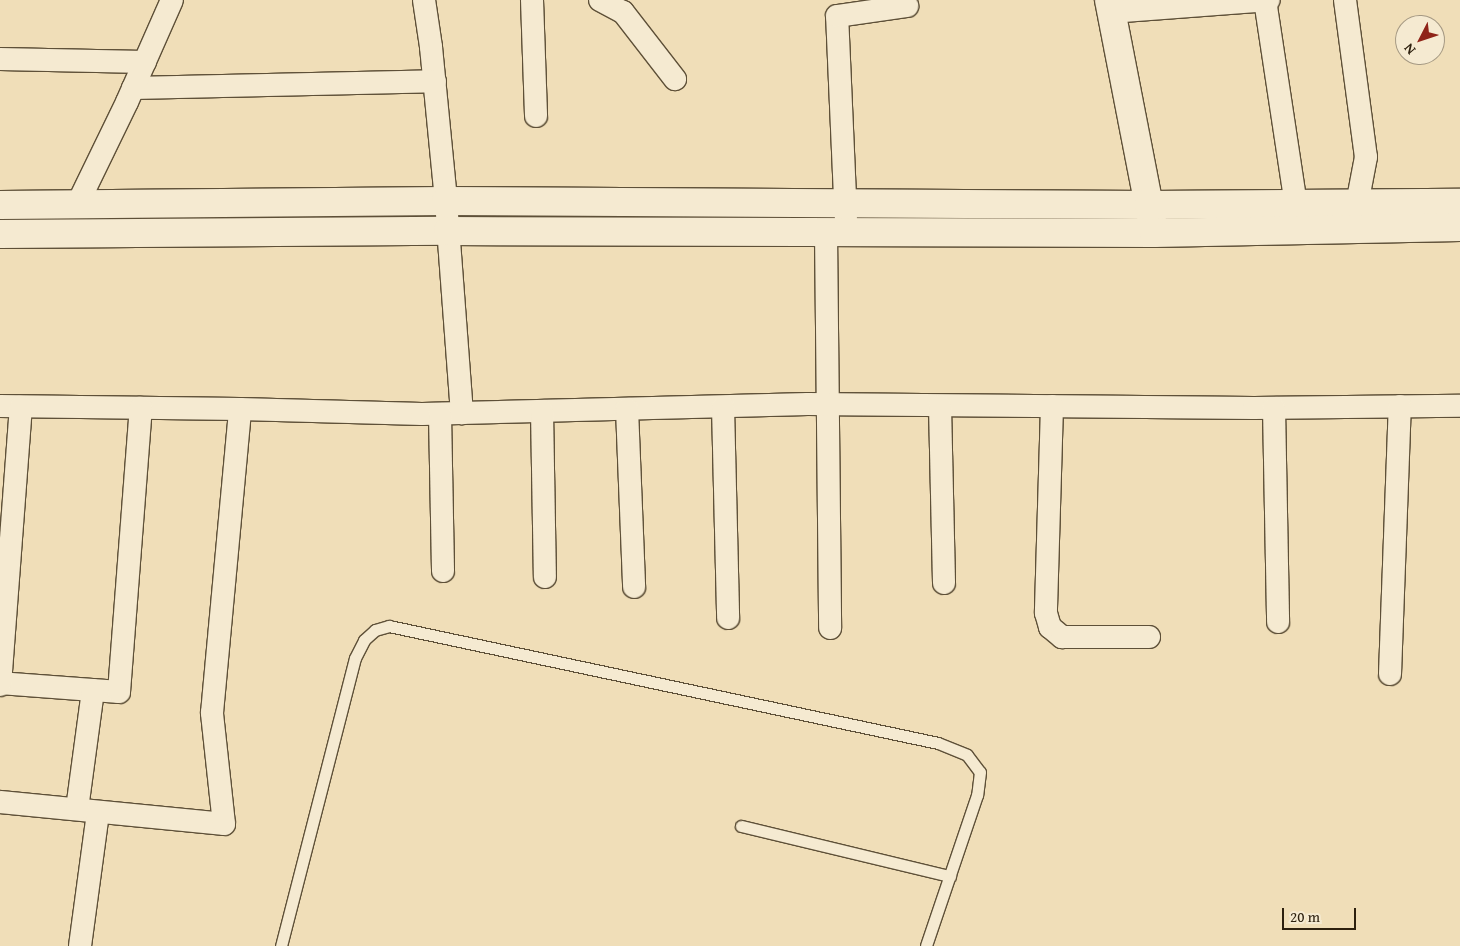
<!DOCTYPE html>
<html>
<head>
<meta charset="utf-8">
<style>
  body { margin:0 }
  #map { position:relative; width:1460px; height:946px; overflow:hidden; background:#f0deb8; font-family:"Gentium Book Plus",serif }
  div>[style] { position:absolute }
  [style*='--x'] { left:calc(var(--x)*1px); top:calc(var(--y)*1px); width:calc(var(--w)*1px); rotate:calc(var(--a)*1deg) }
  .roads { filter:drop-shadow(1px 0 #5e5038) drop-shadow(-1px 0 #5e5038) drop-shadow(0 1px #5e5038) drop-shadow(0 -1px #5e5038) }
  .service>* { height:11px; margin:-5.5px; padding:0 5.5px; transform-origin:5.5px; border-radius:5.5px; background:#f5ead1 }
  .minor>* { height:22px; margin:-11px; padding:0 11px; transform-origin:11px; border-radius:11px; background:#f5ead1 }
  .tertiary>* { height:28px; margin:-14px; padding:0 14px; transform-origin:14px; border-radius:14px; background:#f5ead1 }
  span { translate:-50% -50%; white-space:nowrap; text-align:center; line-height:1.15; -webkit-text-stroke:4px #f5ead1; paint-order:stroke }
  .north { position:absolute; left:1395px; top:15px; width:50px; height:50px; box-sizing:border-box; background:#f5ead1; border:1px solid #a59983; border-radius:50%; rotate:229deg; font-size:14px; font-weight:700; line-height:20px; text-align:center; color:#2d200e }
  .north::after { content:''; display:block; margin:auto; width:18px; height:22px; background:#8f2418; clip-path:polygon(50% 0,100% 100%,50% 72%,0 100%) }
  .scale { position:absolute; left:1282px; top:908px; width:74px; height:22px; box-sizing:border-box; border:2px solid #2d200e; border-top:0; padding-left:6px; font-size:15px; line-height:18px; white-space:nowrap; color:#2d200e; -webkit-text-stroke:4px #f5ead1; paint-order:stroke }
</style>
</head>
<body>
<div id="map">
  <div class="roads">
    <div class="service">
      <div style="--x:741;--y:826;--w:215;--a:13.5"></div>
      <div style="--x:281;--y:946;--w:297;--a:-75.6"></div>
      <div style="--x:355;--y:658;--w:20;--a:-63"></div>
      <div style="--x:364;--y:640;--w:15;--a:-42"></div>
      <div style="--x:375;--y:630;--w:15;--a:-16"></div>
      <div style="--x:389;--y:626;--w:561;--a:12.03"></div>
      <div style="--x:938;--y:743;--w:31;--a:22"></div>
      <div style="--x:967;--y:755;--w:21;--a:53"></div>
      <div style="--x:980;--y:772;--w:23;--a:97"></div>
      <div style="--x:977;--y:795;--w:159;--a:108.7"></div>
    </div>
    <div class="minor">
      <div style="--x:424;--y:0;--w:48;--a:81.5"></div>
      <div style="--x:431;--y:47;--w:155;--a:84.4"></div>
      <div style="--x:446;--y:201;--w:213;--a:85.7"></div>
      <div style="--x:532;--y:0;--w:116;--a:88"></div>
      <div style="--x:600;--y:0;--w:26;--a:28"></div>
      <div style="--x:623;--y:12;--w:85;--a:52.2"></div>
      <div style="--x:1265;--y:0;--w:206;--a:81.4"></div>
      <div style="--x:1345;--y:0;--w:158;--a:82.4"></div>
      <div style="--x:1366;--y:157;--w:48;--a:100.8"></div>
      <div style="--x:1111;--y:12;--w:158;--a:-4.3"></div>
      <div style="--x:0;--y:59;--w:145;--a:1.2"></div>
      <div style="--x:133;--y:88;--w:302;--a:-1.3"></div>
      <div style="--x:78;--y:203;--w:112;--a:-64.1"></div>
      <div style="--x:127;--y:102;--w:111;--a:-66.2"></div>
      <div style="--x:846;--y:220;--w:204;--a:-92.5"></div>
      <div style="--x:837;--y:16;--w:71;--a:-8.1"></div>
      <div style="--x:826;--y:232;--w:396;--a:89.4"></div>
      <div style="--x:0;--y:406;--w:240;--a:0.7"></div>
      <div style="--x:240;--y:409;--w:182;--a:1.6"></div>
      <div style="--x:422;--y:414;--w:386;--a:-1.5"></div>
      <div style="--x:808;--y:404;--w:446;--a:0.5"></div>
      <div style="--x:1254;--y:408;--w:206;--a:-0.6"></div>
      <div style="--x:940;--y:406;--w:177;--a:88.7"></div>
      <div style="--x:1052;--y:406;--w:207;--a:91.7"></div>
      <div style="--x:1046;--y:613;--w:15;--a:74"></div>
      <div style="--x:1050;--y:627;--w:16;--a:40"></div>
      <div style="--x:1062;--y:637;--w:87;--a:0"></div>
      <div style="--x:723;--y:407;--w:211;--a:88.6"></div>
      <div style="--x:1274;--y:408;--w:214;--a:88.9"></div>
      <div style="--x:627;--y:409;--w:178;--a:87.7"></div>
      <div style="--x:542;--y:411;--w:166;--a:89"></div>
      <div style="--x:440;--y:414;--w:157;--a:88.9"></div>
      <div style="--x:1390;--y:674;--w:268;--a:-87.9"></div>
      <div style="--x:0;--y:683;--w:119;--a:4.3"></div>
      <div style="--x:119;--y:692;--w:285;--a:-85.6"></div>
      <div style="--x:0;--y:685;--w:279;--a:-85.7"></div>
      <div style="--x:0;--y:802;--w:225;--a:5.6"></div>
      <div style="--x:224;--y:824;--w:112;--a:-96.2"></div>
      <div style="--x:212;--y:713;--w:305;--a:-84.7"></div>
      <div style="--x:77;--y:809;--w:120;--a:-82.3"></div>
      <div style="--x:80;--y:946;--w:135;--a:-82.3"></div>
    </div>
    <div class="tertiary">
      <div style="--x:1109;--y:0;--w:226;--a:79"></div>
      <div style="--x:0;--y:205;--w:446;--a:-0.5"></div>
      <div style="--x:446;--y:201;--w:703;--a:0.33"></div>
      <div style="--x:1149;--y:205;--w:311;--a:-0.4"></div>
      <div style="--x:0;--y:234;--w:448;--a:-0.4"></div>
      <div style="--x:448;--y:231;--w:706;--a:0.16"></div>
      <div style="--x:1154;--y:233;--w:306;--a:-1.1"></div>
    </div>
  </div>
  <div class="north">N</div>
  <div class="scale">20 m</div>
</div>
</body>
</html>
